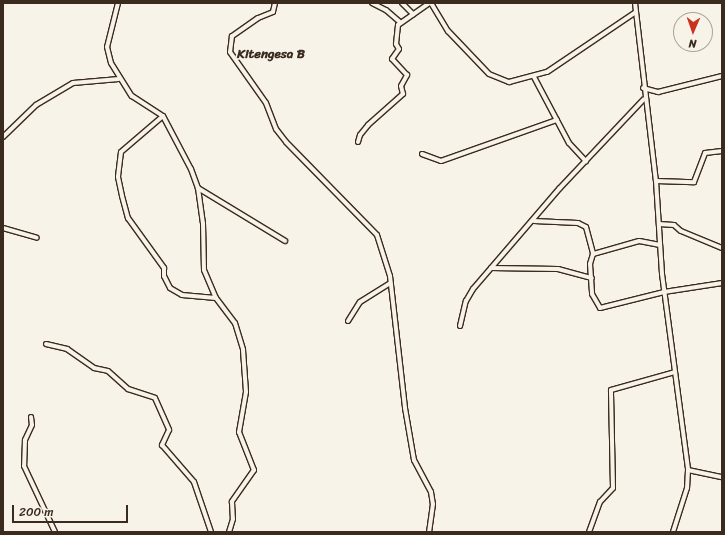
<!DOCTYPE html>
<html>
<head>
<meta charset="utf-8">
<style>
	body { margin:0 }
	#map { position:relative; width:725px; height:535px; overflow:hidden; background:#f7f3e8; font-family:Sriracha,sans-serif }
	div>[style] { position:absolute }
	[style*='--x'] { left:calc(var(--x)*1px); top:calc(var(--y)*1px); width:calc(var(--w)*1px); rotate:calc(var(--a)*1deg) }
	.roads { filter:drop-shadow(1px 0 #3b2a1e) drop-shadow(-1px 0 #3b2a1e) drop-shadow(0 1px #3b2a1e) drop-shadow(0 -1px #3b2a1e) }
	.minor>* { height:4px; margin:-2px; padding:0 2px; transform-origin:2px; border-radius:2px; background:#f7f3e8 }
	span { translate:-50% -50%; white-space:nowrap; text-align:center; line-height:1.15; -webkit-text-stroke:3px #f7f3e8; paint-order:stroke }
	.quarter-label { font-size:13px; color:#3b2a1e; font-weight:700 }
	.frame { position:absolute; inset:0; border:4px solid #3b2a1e; pointer-events:none }
	.north { position:absolute; left:673px; top:12px; width:40px; height:40px; box-sizing:border-box; background:#f7f3e8; border:1px solid #aca397; border-radius:50%; rotate:182deg; font-size:11px; font-weight:700; line-height:16px; text-align:center; color:#3b2a1e }
	.north::after { content:''; display:block; margin:auto; width:14px; height:18px; background:#c8321e; clip-path:polygon(50% 0,100% 100%,50% 72%,0 100%) }
	.scale { position:absolute; left:12px; top:505px; width:116px; height:18px; box-sizing:border-box; border:2px solid #3b2a1e; border-top:0; padding-left:5px; font-size:12px; line-height:14px; white-space:nowrap; color:#3b2a1e; -webkit-text-stroke:3px #f7f3e8; paint-order:stroke }
</style>
</head>
<body>
<div id="map">
	<div class="roads">
		<div class="minor">
			<i style="--x:118;--y:3;--w:45;--a:104"></i>
			<i style="--x:107;--y:47;--w:16;--a:76"></i>
			<i style="--x:111;--y:63;--w:39;--a:58"></i>
			<i style="--x:132;--y:96;--w:37;--a:33"></i>
			<i style="--x:163;--y:116;--w:60;--a:62.2"></i>
			<i style="--x:191;--y:169;--w:20;--a:70"></i>
			<i style="--x:198;--y:188;--w:35;--a:82"></i>
			<i style="--x:203;--y:223;--w:47;--a:88.8"></i>
			<i style="--x:204;--y:270;--w:30;--a:67"></i>
			<i style="--x:216;--y:298;--w:31;--a:53"></i>
			<i style="--x:235;--y:323;--w:28;--a:73"></i>
			<i style="--x:243;--y:350;--w:42;--a:85.9"></i>
			<i style="--x:246;--y:392;--w:41;--a:99.9"></i>
			<i style="--x:239;--y:432;--w:41;--a:68.5"></i>
			<i style="--x:254;--y:470;--w:39;--a:125"></i>
			<i style="--x:232;--y:502;--w:17;--a:87"></i>
			<i style="--x:233;--y:519;--w:14;--a:107"></i>
			<i style="--x:275;--y:3;--w:9;--a:103"></i>
			<i style="--x:273;--y:12;--w:16;--a:158"></i>
			<i style="--x:258;--y:18;--w:32;--a:145"></i>
			<i style="--x:232;--y:36;--w:16;--a:97"></i>
			<i style="--x:230;--y:52;--w:62;--a:54.8"></i>
			<i style="--x:266;--y:103;--w:28;--a:69"></i>
			<i style="--x:276;--y:129;--w:16;--a:52"></i>
			<i style="--x:286;--y:142;--w:130;--a:45.6"></i>
			<i style="--x:377;--y:235;--w:43;--a:72.4"></i>
			<i style="--x:390;--y:276;--w:133;--a:83.5"></i>
			<i style="--x:405;--y:408;--w:53;--a:80.2"></i>
			<i style="--x:414;--y:460;--w:36;--a:62"></i>
			<i style="--x:431;--y:492;--w:12;--a:81"></i>
			<i style="--x:433;--y:504;--w:28;--a:98"></i>
			<i style="--x:372;--y:3;--w:16;--a:27"></i>
			<i style="--x:386;--y:10;--w:18;--a:41"></i>
			<i style="--x:402;--y:3;--w:16;--a:45"></i>
			<i style="--x:431;--y:3;--w:33;--a:59"></i>
			<i style="--x:448;--y:31;--w:59;--a:46.4"></i>
			<i style="--x:489;--y:74;--w:22;--a:22"></i>
			<i style="--x:509;--y:82;--w:39;--a:-15"></i>
			<i style="--x:547;--y:72;--w:107;--a:-34"></i>
			<i style="--x:635;--y:3;--w:179;--a:83.3"></i>
			<i style="--x:656;--y:181;--w:93;--a:86.3"></i>
			<i style="--x:662;--y:274;--w:198;--a:82.4"></i>
			<i style="--x:688;--y:470;--w:18;--a:93"></i>
			<i style="--x:687;--y:488;--w:46;--a:107.7"></i>
			<i style="--x:534;--y:77;--w:75;--a:62.1"></i>
			<i style="--x:569;--y:143;--w:25;--a:47"></i>
			<i style="--x:643;--y:88;--w:16;--a:15"></i>
			<i style="--x:658;--y:92;--w:66;--a:-14"></i>
			<i style="--x:163;--y:116;--w:55;--a:139.4"></i>
			<i style="--x:121;--y:152;--w:25;--a:97"></i>
			<i style="--x:118;--y:177;--w:19;--a:78"></i>
			<i style="--x:122;--y:196;--w:23;--a:75"></i>
			<i style="--x:128;--y:218;--w:62;--a:54.2"></i>
			<i style="--x:164;--y:268;--w:8;--a:90"></i>
			<i style="--x:164;--y:276;--w:13;--a:63"></i>
			<i style="--x:170;--y:288;--w:14;--a:30"></i>
			<i style="--x:182;--y:295;--w:34;--a:5"></i>
			<i style="--x:3;--y:137;--w:46;--a:-44.1"></i>
			<i style="--x:36;--y:105;--w:43;--a:-30.7"></i>
			<i style="--x:73;--y:83;--w:46;--a:-5"></i>
			<i style="--x:358;--y:142;--w:7;--a:-74"></i>
			<i style="--x:360;--y:135;--w:13;--a:-51"></i>
			<i style="--x:368;--y:125;--w:47;--a:-41.5"></i>
			<i style="--x:403;--y:94;--w:8;--a:-104"></i>
			<i style="--x:401;--y:86;--w:13;--a:-61"></i>
			<i style="--x:407;--y:75;--w:22;--a:-133"></i>
			<i style="--x:392;--y:59;--w:12;--a:-55"></i>
			<i style="--x:399;--y:49;--w:6;--a:-121"></i>
			<i style="--x:396;--y:44;--w:19;--a:-84"></i>
			<i style="--x:398;--y:25;--w:39;--a:-35"></i>
			<i style="--x:422;--y:154;--w:20;--a:20"></i>
			<i style="--x:441;--y:161;--w:123;--a:-19.5"></i>
			<i style="--x:656;--y:181;--w:38;--a:2"></i>
			<i style="--x:694;--y:182;--w:31;--a:-69"></i>
			<i style="--x:705;--y:153;--w:17;--a:-7"></i>
			<i style="--x:198;--y:188;--w:102;--a:31.3"></i>
			<i style="--x:534;--y:221;--w:44;--a:2.6"></i>
			<i style="--x:578;--y:223;--w:9;--a:27"></i>
			<i style="--x:586;--y:227;--w:28;--a:75"></i>
			<i style="--x:659;--y:224;--w:15;--a:4"></i>
			<i style="--x:674;--y:225;--w:9;--a:41"></i>
			<i style="--x:681;--y:231;--w:44;--a:22.5"></i>
			<i style="--x:3;--y:228;--w:35;--a:16"></i>
			<i style="--x:660;--y:245;--w:21;--a:-169"></i>
			<i style="--x:639;--y:241;--w:48;--a:164.2"></i>
			<i style="--x:593;--y:254;--w:10;--a:107"></i>
			<i style="--x:590;--y:264;--w:30;--a:86"></i>
			<i style="--x:592;--y:294;--w:16;--a:60"></i>
			<i style="--x:600;--y:308;--w:66;--a:-14"></i>
			<i style="--x:664;--y:292;--w:59;--a:-8.8"></i>
			<i style="--x:491;--y:268;--w:67;--a:0.9"></i>
			<i style="--x:558;--y:269;--w:35;--a:15"></i>
			<i style="--x:348;--y:321;--w:22;--a:-58"></i>
			<i style="--x:360;--y:302;--w:36;--a:-32"></i>
			<i style="--x:460;--y:326;--w:26;--a:-77"></i>
			<i style="--x:466;--y:301;--w:14;--a:-60"></i>
			<i style="--x:473;--y:289;--w:133;--a:-49.3"></i>
			<i style="--x:560;--y:188;--w:122;--a:-46.7"></i>
			<i style="--x:46;--y:344;--w:22;--a:13"></i>
			<i style="--x:67;--y:349;--w:33;--a:35"></i>
			<i style="--x:94;--y:368;--w:14;--a:12"></i>
			<i style="--x:108;--y:371;--w:27;--a:42"></i>
			<i style="--x:128;--y:389;--w:28;--a:18"></i>
			<i style="--x:155;--y:398;--w:35;--a:66"></i>
			<i style="--x:169;--y:430;--w:17;--a:115"></i>
			<i style="--x:162;--y:445;--w:49;--a:49.1"></i>
			<i style="--x:194;--y:482;--w:53;--a:71.2"></i>
			<i style="--x:31;--y:417;--w:8;--a:83"></i>
			<i style="--x:32;--y:425;--w:17;--a:115"></i>
			<i style="--x:25;--y:440;--w:26;--a:92"></i>
			<i style="--x:24;--y:466;--w:73;--a:64.8"></i>
			<i style="--x:688;--y:470;--w:35;--a:12"></i>
			<i style="--x:589;--y:532;--w:32;--a:-70"></i>
			<i style="--x:600;--y:502;--w:19;--a:-47"></i>
			<i style="--x:613;--y:488;--w:98;--a:-91.2"></i>
			<i style="--x:611;--y:390;--w:66;--a:-15.7"></i>
		</div>
	</div>
	<div class="quarter-label">
		<span style="left:271px;top:54px">Kitengesa B</span>
	</div>
	<div class="frame"></div>
	<div class="north">N</div>
	<div class="scale">200 m</div>
</div>
</body>
</html>
